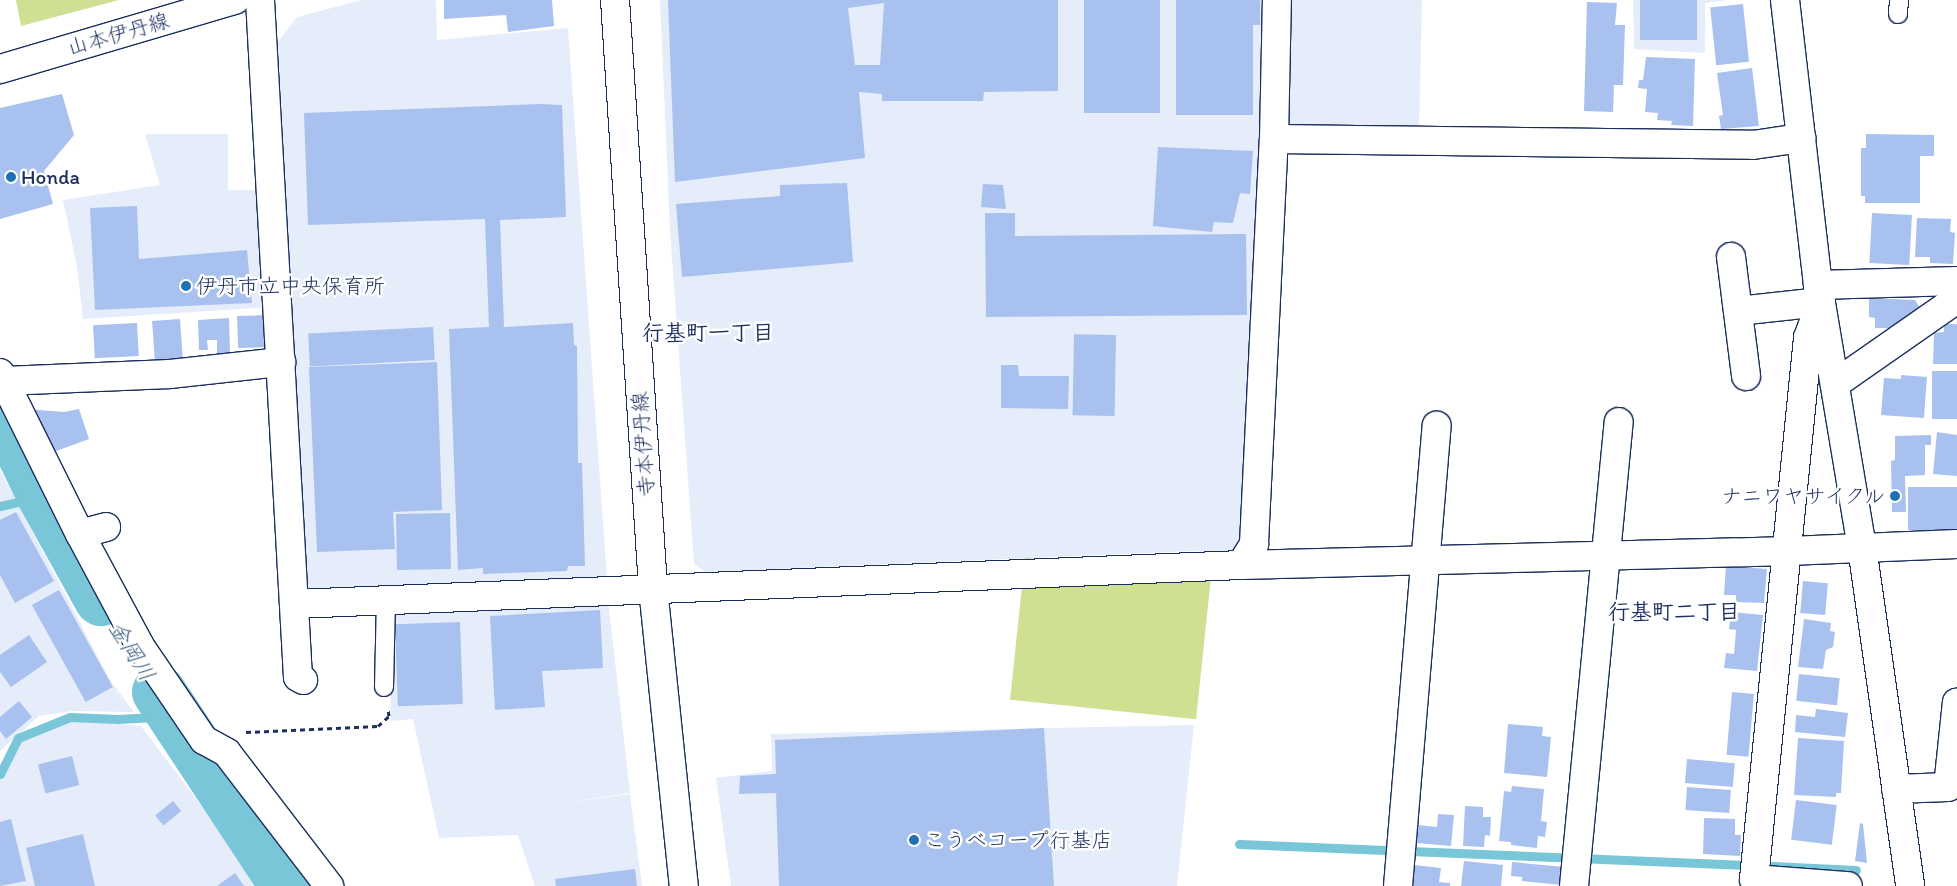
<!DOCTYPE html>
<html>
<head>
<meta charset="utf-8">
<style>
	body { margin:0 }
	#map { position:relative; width:1957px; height:886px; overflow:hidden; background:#fff; font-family:Itim,"Klee One",sans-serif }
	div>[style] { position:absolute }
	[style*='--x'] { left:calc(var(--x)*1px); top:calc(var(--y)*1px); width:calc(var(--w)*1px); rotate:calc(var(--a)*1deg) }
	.built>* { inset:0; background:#e5ecfa }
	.green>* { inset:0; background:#cfe093; transform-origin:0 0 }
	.stream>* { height:9px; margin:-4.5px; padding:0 4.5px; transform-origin:4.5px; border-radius:4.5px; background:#79c6d8 }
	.river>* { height:54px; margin:-27px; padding:0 27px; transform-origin:27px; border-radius:27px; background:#79c6d8 }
	.building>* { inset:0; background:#a8c1ef; transform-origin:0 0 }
	.path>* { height:3px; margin-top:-1.5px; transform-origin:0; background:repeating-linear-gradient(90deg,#1b2f5e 0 5px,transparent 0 9px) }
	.roads { filter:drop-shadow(1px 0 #1b2f5e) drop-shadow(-1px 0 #1b2f5e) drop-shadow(0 1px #1b2f5e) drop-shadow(0 -1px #1b2f5e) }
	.service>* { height:18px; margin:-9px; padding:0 9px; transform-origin:9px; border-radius:9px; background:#fff }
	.minor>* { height:28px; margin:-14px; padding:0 14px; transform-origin:14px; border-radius:14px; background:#fff }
	.tertiary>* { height:28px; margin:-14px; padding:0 14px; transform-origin:14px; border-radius:14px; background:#fff }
	.secondary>* { height:28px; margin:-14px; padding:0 14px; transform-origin:14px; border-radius:14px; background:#fff }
	.dots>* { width:14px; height:14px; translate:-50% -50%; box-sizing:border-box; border:2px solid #fff; border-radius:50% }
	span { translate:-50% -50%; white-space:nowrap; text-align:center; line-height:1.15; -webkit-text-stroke:5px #fff; paint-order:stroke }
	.street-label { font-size:21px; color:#1b2f5e }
	.poi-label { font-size:21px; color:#1b2f5e }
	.left { translate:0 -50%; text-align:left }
	.right { translate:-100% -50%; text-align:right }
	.neighbourhood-label { font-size:22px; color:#1b2f5e; font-weight:700 }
	.water-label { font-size:22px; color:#375c83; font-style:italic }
</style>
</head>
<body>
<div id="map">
	<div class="built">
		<i style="clip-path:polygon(362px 0,436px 0,437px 40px,568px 28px,607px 579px,306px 592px,278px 42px,297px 17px)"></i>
		<i style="clip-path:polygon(660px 0,1266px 0,1245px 543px,1233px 554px,1192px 551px,706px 572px,694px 564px,670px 230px)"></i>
		<i style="clip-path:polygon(1284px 0,1422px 0,1419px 132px,1302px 132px,1281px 118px)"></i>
		<i style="clip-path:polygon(1633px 0,1728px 0,1705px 3px,1705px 53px,1634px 49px)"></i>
		<i style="clip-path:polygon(145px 134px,228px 134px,228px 190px,262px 190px,270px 307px,83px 319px,77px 267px,63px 200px,160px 185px)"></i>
		<i style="clip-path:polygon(0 470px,110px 680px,134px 712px,72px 711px,39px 716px,0 751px)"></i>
		<i style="clip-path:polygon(608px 600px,630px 793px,555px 804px,630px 794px,642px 886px,535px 886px,518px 835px,439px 838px,413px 719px,391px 721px,388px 608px)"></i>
		<i style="clip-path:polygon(69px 719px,141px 726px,262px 886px,0 886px,0 780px,22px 739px,45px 725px)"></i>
		<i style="clip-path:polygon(1194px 725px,1177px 886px,731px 886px,716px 778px,772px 771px,771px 734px)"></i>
	</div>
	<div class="green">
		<i style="clip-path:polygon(16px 0,119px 0,21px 26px)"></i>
		<i style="left:1211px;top:577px;width:143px;height:187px;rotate:96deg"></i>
	</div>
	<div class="stream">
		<i style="--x:0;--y:506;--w:45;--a:-12.8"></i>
		<i style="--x:0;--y:774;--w:40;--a:-63.4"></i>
		<i style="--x:18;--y:738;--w:56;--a:-22"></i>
		<i style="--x:70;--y:717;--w:48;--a:2.4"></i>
		<i style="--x:118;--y:719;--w:56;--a:-3.1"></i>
		<i style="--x:1239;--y:844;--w:508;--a:2.37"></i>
		<i style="--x:1773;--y:866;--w:83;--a:2.8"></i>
	</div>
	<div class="river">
		<i style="--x:0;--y:404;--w:102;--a:64.4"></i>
		<i style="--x:44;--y:496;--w:118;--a:61"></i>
		<i style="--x:159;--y:692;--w:232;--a:56.6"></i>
	</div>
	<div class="building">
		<i style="clip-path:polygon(444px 0,552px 0,554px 26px,508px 32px,506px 15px,444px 19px)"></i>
		<i style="clip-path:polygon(evenodd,668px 0,1058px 0,1058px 91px,984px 92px,983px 101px,882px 101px,882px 94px,859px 92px,865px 158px,675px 182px,668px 0,884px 3px,880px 65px,855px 65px,848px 8px,884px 3px)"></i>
		<i style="left:1084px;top:0;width:76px;height:113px"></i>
		<i style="clip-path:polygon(1176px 0,1260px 0,1260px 25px,1253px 25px,1253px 115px,1176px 115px)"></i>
		<i style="left:1640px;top:0;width:57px;height:40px"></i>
		<i style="clip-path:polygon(1587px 2px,1617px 3px,1615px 25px,1625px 25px,1623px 85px,1614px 85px,1613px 112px,1584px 111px)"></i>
		<i style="left:1743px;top:4px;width:58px;height:33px;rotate:84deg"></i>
		<i style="clip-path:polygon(1646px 57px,1695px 59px,1693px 126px,1671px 125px,1672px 121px,1657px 120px,1658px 113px,1645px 112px,1647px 89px,1638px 88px,1639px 80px,1643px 80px)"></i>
		<i style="clip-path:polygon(1752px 68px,1759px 126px,1721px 129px,1719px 116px,1723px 115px,1717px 73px)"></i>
		<i style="clip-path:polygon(62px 94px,74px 135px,44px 171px,53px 204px,0 219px,0 108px)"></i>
		<i style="clip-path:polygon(540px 104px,562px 105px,566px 217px,500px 220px,504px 327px,573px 323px,574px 345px,577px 346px,578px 463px,582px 463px,585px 566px,568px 566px,567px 571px,483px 574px,483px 568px,458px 570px,449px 329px,489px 327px,485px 219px,308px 225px,304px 113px)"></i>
		<i style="clip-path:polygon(1866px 134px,1934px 135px,1934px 156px,1920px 156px,1920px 203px,1865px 203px,1865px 196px,1861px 196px,1861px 148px,1866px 148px)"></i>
		<i style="clip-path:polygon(1158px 147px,1253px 151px,1250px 194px,1240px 193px,1233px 223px,1214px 222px,1212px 232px,1153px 226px)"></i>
		<i style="clip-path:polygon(847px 183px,853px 262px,682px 277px,676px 204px,780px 196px,780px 185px)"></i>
		<i style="clip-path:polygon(983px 184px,1003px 185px,1006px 209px,981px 207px)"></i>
		<i style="clip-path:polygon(137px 206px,139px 259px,247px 250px,252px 303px,95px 310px,90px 208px)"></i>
		<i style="clip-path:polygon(985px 213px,1015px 213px,1015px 236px,1246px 234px,1247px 315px,986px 317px)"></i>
		<i style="left:1872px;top:213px;width:40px;height:50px;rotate:3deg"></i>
		<i style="clip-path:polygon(1917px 218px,1951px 219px,1950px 232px,1955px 233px,1953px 264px,1930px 263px,1930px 257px,1915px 257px)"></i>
		<i style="clip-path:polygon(1869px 298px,1915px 300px,1920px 308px,1890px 328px,1875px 328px,1875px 318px,1869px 317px)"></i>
		<i style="left:267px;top:315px;width:32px;height:30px;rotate:88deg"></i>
		<i style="clip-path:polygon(229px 318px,230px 353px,217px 354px,217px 340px,207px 340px,208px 350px,199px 350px,198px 320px)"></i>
		<i style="left:180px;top:319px;width:39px;height:28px;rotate:86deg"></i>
		<i style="left:137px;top:323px;width:33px;height:44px;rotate:87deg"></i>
		<i style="clip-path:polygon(1944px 324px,1957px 324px,1957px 364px,1933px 364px,1934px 333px,1944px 332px)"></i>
		<i style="left:433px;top:327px;width:33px;height:125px;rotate:87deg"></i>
		<i style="left:1116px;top:335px;width:81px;height:42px;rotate:91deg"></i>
		<i style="clip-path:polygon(437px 362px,442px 510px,393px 512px,395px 549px,317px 552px,309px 367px)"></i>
		<i style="clip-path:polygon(1001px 365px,1018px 365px,1019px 376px,1069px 376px,1068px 409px,1001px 408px)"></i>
		<i style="left:1932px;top:371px;width:25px;height:48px"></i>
		<i style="clip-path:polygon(1901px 375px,1927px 377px,1924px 418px,1881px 415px,1884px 378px,1901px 379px)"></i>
		<i style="clip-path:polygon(26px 409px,64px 412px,79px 409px,89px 439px,48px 454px)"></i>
		<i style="clip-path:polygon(1937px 432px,1957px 435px,1957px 476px,1933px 474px)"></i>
		<i style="clip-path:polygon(1931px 435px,1931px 445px,1925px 445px,1925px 475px,1905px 476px,1906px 512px,1892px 512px,1891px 461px,1895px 460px,1895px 436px)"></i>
		<i style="left:1908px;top:487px;width:49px;height:43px"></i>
		<i style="clip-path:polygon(16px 512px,54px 581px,15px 603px,0 575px,0 520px)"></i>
		<i style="left:450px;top:513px;width:56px;height:54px;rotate:89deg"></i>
		<i style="clip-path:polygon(1726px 566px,1767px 569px,1764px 603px,1736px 602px,1736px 595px,1724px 595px)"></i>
		<i style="left:1803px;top:581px;width:25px;height:32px;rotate:5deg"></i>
		<i style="left:59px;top:590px;width:111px;height:31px;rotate:61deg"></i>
		<i style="clip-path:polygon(600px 610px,603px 668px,542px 671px,545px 707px,495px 710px,490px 616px)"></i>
		<i style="clip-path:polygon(1731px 612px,1763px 615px,1757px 671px,1724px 668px,1726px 653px,1734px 654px,1736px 630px,1729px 629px)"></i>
		<i style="clip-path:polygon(1804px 619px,1831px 623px,1830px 631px,1835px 632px,1833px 647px,1826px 650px,1823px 669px,1798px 667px)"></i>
		<i style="left:460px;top:622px;width:82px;height:65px;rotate:88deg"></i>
		<i style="clip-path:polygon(29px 635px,47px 662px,11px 687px,0 672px,0 655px)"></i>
		<i style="left:1799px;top:674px;width:41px;height:27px;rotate:6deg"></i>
		<i style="left:1732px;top:692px;width:22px;height:63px;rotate:5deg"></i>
		<i style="clip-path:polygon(19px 701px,32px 717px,6px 739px,0 731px,0 717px)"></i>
		<i style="clip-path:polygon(1816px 709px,1848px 713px,1845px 737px,1795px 732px,1796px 715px,1815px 717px)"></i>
		<i style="clip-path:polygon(1508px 724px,1543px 727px,1542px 736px,1551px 737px,1547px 777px,1504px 773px)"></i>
		<i style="clip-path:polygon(1044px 728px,1054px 886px,779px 886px,776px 793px,739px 794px,740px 776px,776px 774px,775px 740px)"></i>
		<i style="clip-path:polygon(1798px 738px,1844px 741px,1841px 793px,1836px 793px,1836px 797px,1794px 795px)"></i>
		<i style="left:72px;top:756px;width:30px;height:35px;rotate:76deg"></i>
		<i style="left:1687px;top:759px;width:48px;height:24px;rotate:5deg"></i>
		<i style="clip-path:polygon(1512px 786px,1544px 789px,1541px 821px,1547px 822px,1545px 837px,1538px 836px,1537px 848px,1511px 845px,1511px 842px,1499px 841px,1504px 791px,1511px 792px)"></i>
		<i style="left:1687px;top:787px;width:44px;height:23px;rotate:4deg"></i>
		<i style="left:1796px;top:800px;width:41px;height:40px;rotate:7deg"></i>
		<i style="left:173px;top:801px;width:13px;height:23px;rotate:51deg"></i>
		<i style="clip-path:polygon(1465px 806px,1483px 807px,1483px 817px,1491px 817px,1490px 836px,1485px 835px,1484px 847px,1463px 846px)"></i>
		<i style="clip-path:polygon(1438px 814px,1454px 815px,1451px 846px,1416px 843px,1418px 825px,1437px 827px)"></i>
		<i style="clip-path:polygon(1704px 818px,1735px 819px,1735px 835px,1741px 835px,1740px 856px,1703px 854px)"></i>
		<i style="clip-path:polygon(11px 819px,26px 881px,0 886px,0 822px)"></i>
		<i style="clip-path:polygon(1860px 823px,1863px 824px,1867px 863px,1855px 861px)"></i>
		<i style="clip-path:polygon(83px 834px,95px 886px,35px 886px,26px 848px)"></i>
		<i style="clip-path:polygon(1464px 861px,1503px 865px,1501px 886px,1461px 886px)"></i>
		<i style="clip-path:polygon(1512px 862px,1564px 867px,1562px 885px,1522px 881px,1522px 877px,1511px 876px)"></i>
		<i style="clip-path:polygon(1414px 865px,1441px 868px,1439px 882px,1450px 883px,1450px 886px,1411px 886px)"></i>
		<i style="clip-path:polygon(635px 869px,637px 886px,556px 886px,555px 879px)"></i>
		<i style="clip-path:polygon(235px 873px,244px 886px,217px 886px)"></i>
	</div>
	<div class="path">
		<i style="--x:246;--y:732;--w:132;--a:-2.6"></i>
		<i style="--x:378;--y:726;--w:15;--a:-42"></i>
		<i style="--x:389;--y:716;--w:7;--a:-98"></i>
	</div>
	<div class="roads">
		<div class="service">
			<i style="--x:1898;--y:14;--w:14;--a:-86"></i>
			<i style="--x:384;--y:687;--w:87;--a:-88.7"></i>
		</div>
		<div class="minor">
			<i style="--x:260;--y:0;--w:678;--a:86.79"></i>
			<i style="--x:298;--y:677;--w:6;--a:31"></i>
			<i style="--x:1274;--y:139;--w:479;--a:0.7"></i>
			<i style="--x:1753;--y:145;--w:49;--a:-8.3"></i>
			<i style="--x:1731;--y:257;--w:120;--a:82.8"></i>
			<i style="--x:1818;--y:285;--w:139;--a:-1.6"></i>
			<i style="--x:1738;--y:311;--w:83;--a:-6.2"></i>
			<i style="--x:1821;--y:302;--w:38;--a:110"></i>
			<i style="--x:1808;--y:338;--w:544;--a:95.7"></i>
			<i style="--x:1754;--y:879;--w:94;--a:4.3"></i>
			<i style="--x:0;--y:373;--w:180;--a:63.6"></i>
			<i style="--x:80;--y:534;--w:127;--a:61.8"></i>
			<i style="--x:140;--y:646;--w:114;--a:55.8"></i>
			<i style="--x:204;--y:740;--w:26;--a:29"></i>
			<i style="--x:227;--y:753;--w:168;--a:52.5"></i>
			<i style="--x:4;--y:381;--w:166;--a:-2.4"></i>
			<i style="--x:170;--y:374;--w:112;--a:-6.2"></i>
			<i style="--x:1835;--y:384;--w:149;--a:-34.9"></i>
			<i style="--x:80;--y:534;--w:27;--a:-15"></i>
			<i style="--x:1241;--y:565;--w:25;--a:-58"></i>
			<i style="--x:1254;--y:544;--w:405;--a:-87.2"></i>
			<i style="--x:1274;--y:139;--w:139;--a:-88.8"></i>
			<i style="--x:295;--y:604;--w:947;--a:-2.36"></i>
			<i style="--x:1241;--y:565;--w:548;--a:-1.46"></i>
			<i style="--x:1789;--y:551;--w:168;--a:-2.4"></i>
			<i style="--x:1896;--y:789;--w:52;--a:-2.2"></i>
			<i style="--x:1948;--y:787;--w:85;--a:-84"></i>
			<i style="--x:1398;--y:886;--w:462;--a:-85.2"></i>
			<i style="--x:1574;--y:886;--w:466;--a:-84.5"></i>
		</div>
		<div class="tertiary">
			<i style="--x:1785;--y:0;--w:287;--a:83.4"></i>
			<i style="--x:1818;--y:285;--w:266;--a:80.5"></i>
			<i style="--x:1862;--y:547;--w:342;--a:81.9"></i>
		</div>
		<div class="secondary">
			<i style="--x:615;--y:0;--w:589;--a:86.3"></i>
			<i style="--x:653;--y:588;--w:300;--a:84.1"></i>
			<i style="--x:0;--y:69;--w:245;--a:-16.4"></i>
		</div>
	</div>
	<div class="dots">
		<i style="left:11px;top:177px;background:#1f6fb2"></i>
		<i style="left:186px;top:286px;background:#1f6fb2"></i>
		<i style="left:1895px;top:496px;background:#1f6fb2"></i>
		<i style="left:914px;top:840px;background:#1f6fb2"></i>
	</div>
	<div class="street-label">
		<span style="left:118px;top:34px;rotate:-16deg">山本伊丹線</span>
		<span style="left:643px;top:444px;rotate:-94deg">寺本伊丹線</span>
	</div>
	<div class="poi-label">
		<span class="left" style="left:21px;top:177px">Honda</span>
		<span class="left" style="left:196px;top:286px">伊丹市立中央保育所</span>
		<span class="right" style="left:1885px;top:496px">ナニワヤサイクル</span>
		<span class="left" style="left:924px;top:840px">こうべコープ行基店</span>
	</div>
	<div class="neighbourhood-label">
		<span style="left:708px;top:333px">行基町一丁目</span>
		<span style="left:1674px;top:612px">行基町二丁目</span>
	</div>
	<div class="water-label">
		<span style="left:132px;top:651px;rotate:58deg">金岡川</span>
	</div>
</div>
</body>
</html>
